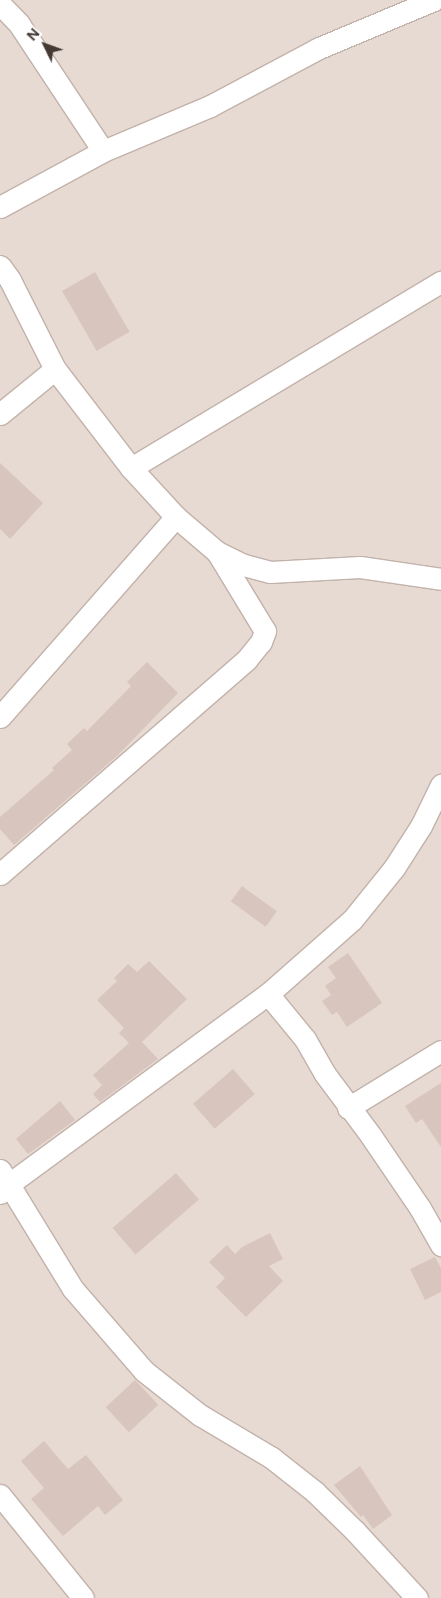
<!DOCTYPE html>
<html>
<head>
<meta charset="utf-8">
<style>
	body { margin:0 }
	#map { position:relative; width:441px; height:1598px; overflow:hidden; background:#f3eae5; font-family:Figtree,sans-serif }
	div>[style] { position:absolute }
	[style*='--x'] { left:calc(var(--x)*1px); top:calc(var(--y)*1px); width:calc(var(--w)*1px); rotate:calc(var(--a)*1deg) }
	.residential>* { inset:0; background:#e7dad3; transform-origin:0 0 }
	.building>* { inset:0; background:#d8c5bd; transform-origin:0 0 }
	.roads { filter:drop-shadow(1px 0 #c2b2aa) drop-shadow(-1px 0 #c2b2aa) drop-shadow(0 1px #c2b2aa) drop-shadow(0 -1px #c2b2aa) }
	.minor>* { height:21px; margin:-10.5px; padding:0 10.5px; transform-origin:10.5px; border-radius:10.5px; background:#fff }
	span { translate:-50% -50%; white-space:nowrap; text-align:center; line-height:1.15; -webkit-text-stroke:4.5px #fff; paint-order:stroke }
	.north { position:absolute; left:20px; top:20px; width:50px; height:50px; -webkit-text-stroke:4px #fff; paint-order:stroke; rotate:312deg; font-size:14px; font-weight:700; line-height:20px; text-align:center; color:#453934 }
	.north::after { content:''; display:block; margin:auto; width:18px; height:22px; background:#453934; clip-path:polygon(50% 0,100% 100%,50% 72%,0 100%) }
</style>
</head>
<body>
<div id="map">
	<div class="residential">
		<i style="left:0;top:0;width:441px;height:1598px"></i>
	</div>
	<div class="building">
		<i style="left:95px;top:272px;width:69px;height:38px;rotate:60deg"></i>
		<i style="clip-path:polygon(0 463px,43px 503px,10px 539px,0 529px)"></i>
		<i style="clip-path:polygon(147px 662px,178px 693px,117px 756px,14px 845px,0 829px,0 817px,54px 770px,52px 768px,72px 750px,67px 744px,84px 728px,87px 731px,131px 686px,127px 682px)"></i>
		<i style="left:242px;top:886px;width:43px;height:19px;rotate:36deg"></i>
		<i style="clip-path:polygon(348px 953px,382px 1003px,347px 1027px,337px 1012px,332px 1015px,322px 1001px,331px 995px,325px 986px,336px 978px,328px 967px)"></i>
		<i style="clip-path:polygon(149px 961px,187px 999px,142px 1042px,158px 1059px,100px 1102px,93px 1094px,102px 1085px,93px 1075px,129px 1043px,119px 1033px,124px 1028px,97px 1000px,117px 981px,114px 978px,128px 964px,137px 972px)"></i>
		<i style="left:233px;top:1069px;width:33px;height:53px;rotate:49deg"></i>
		<i style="clip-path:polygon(441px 1083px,441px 1147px,422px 1119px,416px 1123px,405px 1106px)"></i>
		<i style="clip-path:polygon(60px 1101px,75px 1120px,28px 1154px,16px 1139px)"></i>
		<i style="left:176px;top:1173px;width:35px;height:84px;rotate:49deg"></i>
		<i style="clip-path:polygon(270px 1233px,283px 1259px,269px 1266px,283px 1281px,246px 1317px,216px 1287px,225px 1278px,209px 1262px,227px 1245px,235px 1254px,242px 1247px)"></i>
		<i style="clip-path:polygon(435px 1257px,441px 1268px,441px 1292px,425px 1300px,410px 1269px)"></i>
		<i style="left:135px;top:1380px;width:34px;height:40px;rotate:47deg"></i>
		<i style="clip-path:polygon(44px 1441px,68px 1469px,86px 1455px,123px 1500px,105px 1515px,98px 1506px,63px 1536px,31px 1499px,44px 1488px,21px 1461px)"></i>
		<i style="clip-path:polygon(360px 1466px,392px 1515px,373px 1529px,363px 1515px,361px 1517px,334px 1485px)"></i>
	</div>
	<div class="roads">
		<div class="minor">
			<i style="--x:0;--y:4;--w:28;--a:46"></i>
			<i style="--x:19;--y:24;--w:152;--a:56.5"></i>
			<i style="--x:0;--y:207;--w:117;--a:-28.5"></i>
			<i style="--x:103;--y:151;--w:116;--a:-22.8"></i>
			<i style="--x:210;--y:106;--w:123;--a:-28"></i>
			<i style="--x:319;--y:48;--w:125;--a:-22.7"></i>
			<i style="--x:0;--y:266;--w:17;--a:54"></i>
			<i style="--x:10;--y:280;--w:100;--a:63.2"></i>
			<i style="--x:55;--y:369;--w:125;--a:52.5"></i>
			<i style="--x:131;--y:468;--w:67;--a:47.4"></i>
			<i style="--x:176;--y:517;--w:54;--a:40.5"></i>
			<i style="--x:217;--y:552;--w:30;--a:26"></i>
			<i style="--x:244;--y:565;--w:27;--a:15"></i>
			<i style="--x:270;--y:572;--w:90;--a:-3.2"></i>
			<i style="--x:360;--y:567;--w:82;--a:8.4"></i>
			<i style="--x:0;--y:414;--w:71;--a:-39.3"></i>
			<i style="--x:131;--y:468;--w:362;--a:-31"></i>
			<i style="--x:0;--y:717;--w:266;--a:-48.7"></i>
			<i style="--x:0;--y:874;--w:327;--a:-41"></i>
			<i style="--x:247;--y:659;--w:22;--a:-51"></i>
			<i style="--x:261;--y:642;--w:12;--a:-70"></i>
			<i style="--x:265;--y:631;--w:92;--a:-121.3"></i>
			<i style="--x:268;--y:994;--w:58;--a:50.6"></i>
			<i style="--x:305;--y:1039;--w:40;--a:60.3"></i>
			<i style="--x:325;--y:1074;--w:77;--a:53.4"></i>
			<i style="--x:371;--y:1136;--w:87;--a:55.8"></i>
			<i style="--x:420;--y:1208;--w:43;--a:60.4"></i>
			<i style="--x:348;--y:1108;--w:109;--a:-31.5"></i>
			<i style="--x:0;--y:1170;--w:140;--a:58.5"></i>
			<i style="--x:73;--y:1289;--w:108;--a:49.1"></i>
			<i style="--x:144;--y:1371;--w:71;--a:38.2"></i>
			<i style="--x:200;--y:1415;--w:84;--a:30.8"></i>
			<i style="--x:272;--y:1458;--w:55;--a:38.3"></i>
			<i style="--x:315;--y:1492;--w:57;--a:44.3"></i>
			<i style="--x:356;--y:1532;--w:90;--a:47.3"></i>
			<i style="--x:0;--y:1193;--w:13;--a:-45"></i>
			<i style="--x:9;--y:1184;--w:321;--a:-36.3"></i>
			<i style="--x:268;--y:994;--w:112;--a:-41.4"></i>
			<i style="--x:352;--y:920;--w:67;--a:-51.1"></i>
			<i style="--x:394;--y:868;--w:50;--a:-57.3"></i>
			<i style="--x:421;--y:826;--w:46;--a:-64"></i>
			<i style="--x:0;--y:1495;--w:132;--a:51.1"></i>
		</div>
	</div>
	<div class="north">N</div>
</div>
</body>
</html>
